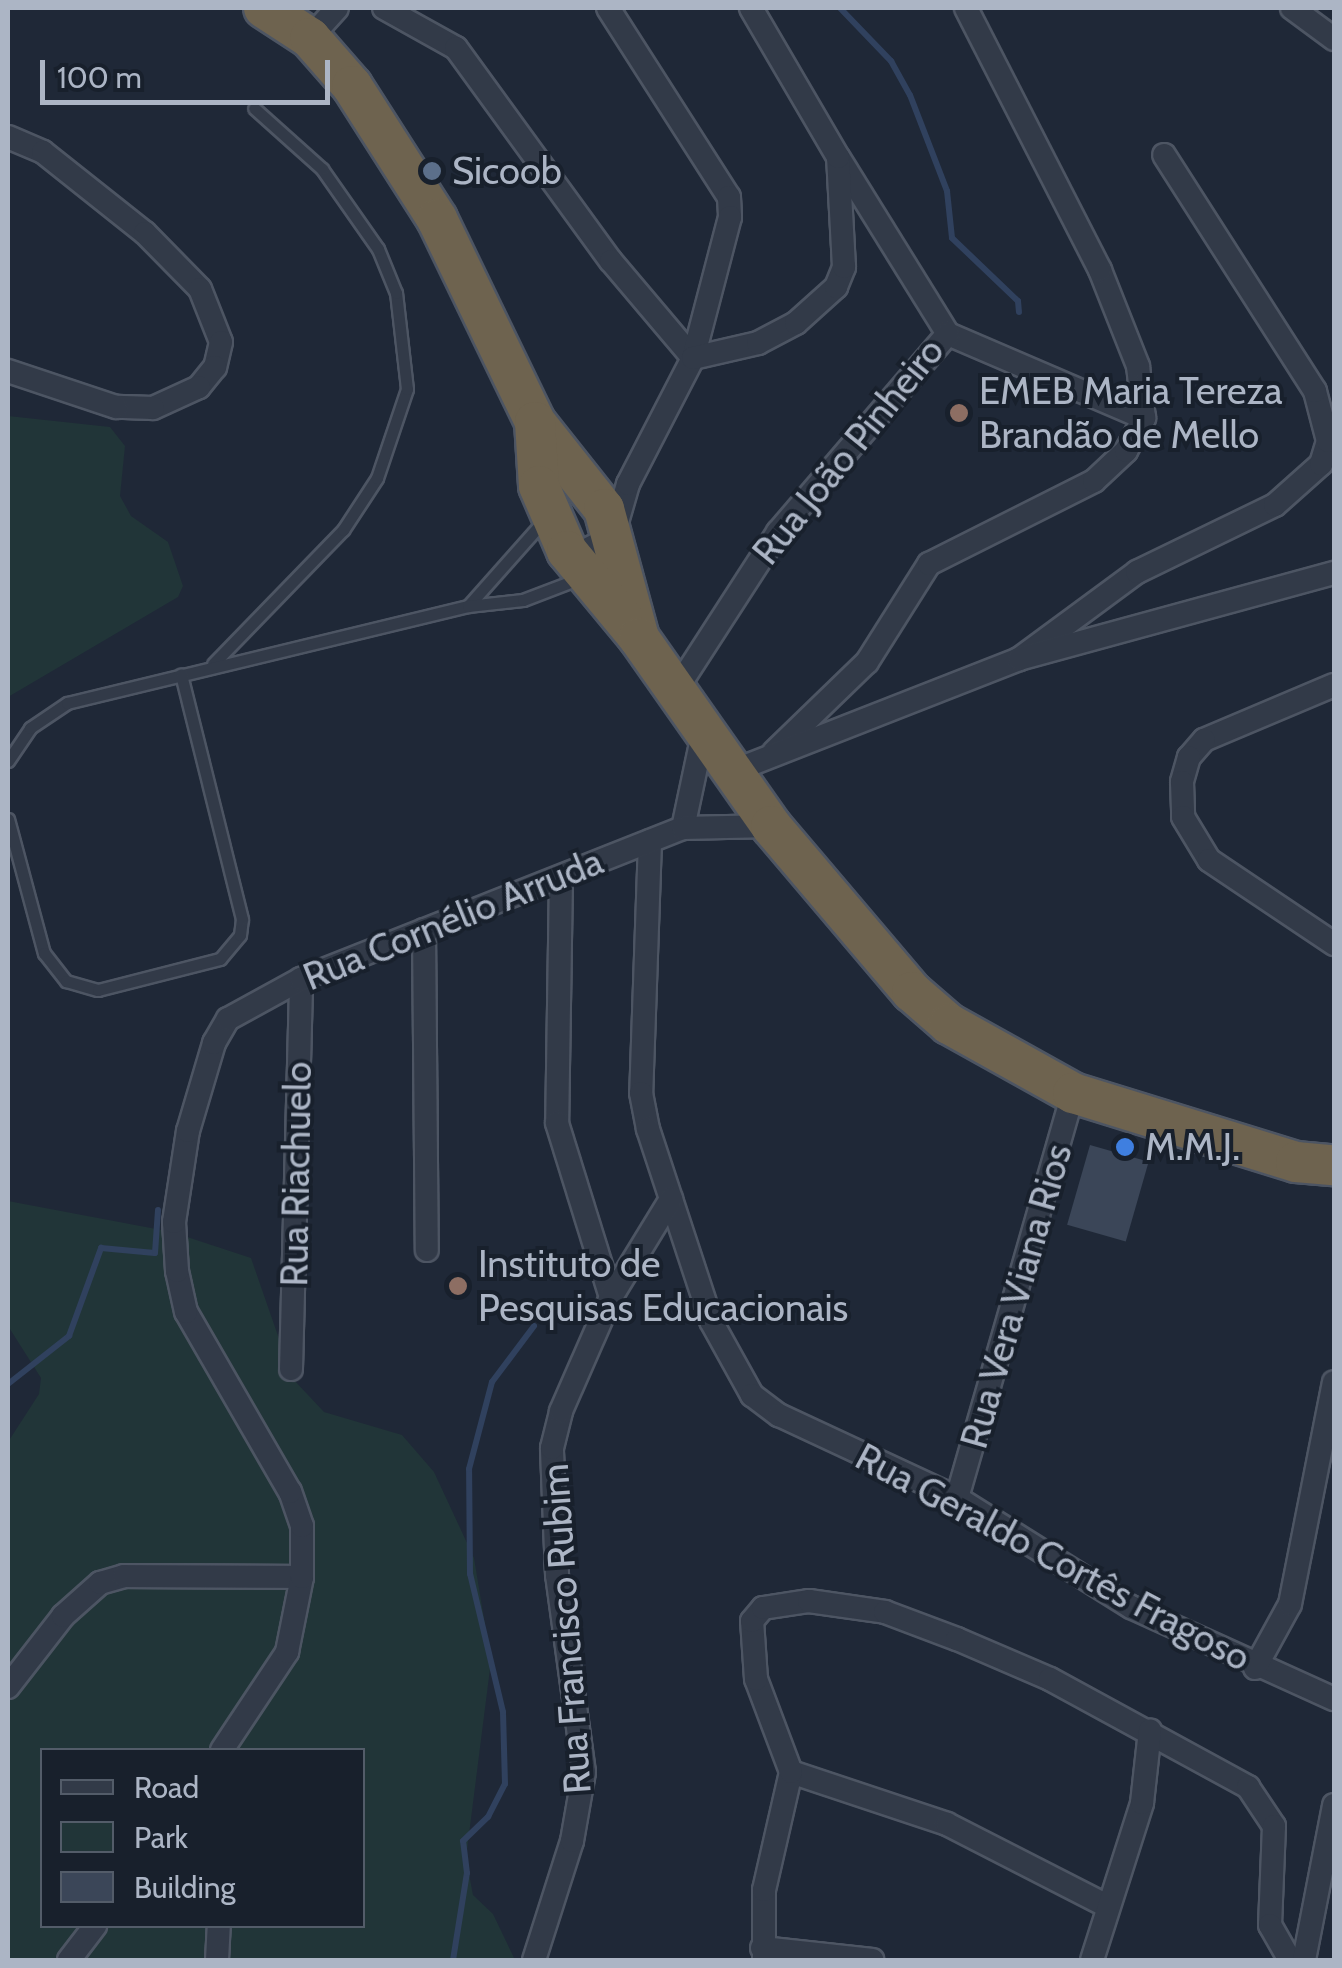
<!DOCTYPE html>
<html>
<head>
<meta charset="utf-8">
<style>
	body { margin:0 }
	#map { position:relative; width:1342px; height:1968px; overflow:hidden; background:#1f2837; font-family:Cabin,sans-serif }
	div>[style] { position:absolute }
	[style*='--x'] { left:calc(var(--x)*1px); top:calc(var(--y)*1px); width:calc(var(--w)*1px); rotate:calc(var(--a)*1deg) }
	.green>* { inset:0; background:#213538 }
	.stream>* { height:6px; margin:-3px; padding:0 3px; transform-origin:3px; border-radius:3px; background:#30415e }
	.building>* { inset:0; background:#3b4658; transform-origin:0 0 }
	.roads { filter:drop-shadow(2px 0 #4d5563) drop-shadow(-2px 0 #4d5563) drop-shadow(0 2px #4d5563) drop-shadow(0 -2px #4d5563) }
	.lane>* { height:11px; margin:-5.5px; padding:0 5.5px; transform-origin:5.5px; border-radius:5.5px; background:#323a48 }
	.street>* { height:22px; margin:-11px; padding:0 11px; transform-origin:11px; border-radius:11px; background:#323a48 }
	.highway>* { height:40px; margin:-20px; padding:0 20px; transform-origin:20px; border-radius:20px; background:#6e634f }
	.dots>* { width:28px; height:28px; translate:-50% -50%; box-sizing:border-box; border:5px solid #18202c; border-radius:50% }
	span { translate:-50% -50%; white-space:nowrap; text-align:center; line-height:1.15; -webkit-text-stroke:8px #18202c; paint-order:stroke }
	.poi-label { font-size:38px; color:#acb5c5 }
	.left { translate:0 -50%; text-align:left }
	.street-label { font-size:38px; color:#acb5c5 }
	.frame { position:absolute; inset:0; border:10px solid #acb5c5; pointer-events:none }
	.legend { position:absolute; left:40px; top:1748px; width:325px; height:180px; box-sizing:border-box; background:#18202c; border:2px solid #535c69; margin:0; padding:12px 18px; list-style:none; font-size:30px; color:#acb5c5 }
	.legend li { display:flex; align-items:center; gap:20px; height:50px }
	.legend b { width:50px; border:2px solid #535c69 }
	.scale { position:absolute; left:40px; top:60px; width:290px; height:45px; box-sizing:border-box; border:5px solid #acb5c5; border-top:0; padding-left:12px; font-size:30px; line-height:35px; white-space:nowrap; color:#acb5c5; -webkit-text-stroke:8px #18202c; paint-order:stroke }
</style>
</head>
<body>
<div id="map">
	<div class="green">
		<i style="clip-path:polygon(8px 416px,110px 427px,125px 446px,120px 496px,131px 516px,168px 542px,183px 586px,178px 597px,8px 697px)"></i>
		<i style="clip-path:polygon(evenodd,8px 1201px,172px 1232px,251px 1258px,293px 1379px,324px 1412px,402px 1435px,434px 1472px,474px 1558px,491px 1661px,466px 1858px,473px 1895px,493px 1914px,515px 1960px,8px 1960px,8px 1442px,39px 1394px,41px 1378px,8px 1326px,8px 1201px,42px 1750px,362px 1750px,362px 1926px,42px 1926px,42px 1750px)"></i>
	</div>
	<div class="stream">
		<i style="--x:840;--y:8;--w:74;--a:46.1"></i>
		<i style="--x:891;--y:61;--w:39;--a:61"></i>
		<i style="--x:910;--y:95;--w:103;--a:68.9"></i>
		<i style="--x:947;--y:191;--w:47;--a:83.9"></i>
		<i style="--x:952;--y:238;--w:91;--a:43.7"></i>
		<i style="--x:1018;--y:301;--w:11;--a:85"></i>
		<i style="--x:8;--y:1384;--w:78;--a:-38.2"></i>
		<i style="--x:69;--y:1336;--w:94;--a:-70"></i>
		<i style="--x:101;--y:1248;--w:54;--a:5.3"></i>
		<i style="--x:155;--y:1253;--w:43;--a:-86"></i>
		<i style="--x:453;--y:1960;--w:88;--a:-80.9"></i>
		<i style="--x:467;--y:1873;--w:32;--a:-97"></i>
		<i style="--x:463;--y:1841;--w:35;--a:-44"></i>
		<i style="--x:488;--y:1817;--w:37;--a:-63"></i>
		<i style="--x:505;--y:1784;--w:72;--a:-91.6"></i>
		<i style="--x:503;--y:1712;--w:142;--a:-103.4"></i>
		<i style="--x:470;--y:1574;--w:105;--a:-90.5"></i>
		<i style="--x:469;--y:1469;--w:90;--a:-75.2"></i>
		<i style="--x:492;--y:1382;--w:70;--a:-53.1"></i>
	</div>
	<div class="building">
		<i style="left:1090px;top:1145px;width:61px;height:83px;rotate:16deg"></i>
	</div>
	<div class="roads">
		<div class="lane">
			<i style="--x:468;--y:606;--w:118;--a:-48.4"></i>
			<i style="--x:213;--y:664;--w:187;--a:-45.9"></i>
			<i style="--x:343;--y:530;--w:62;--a:-56.8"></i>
			<i style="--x:377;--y:478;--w:94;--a:-71.4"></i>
			<i style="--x:407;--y:389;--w:97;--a:-96.5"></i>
			<i style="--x:396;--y:293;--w:48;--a:-112.2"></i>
			<i style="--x:378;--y:249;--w:98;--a:-125"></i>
			<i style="--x:322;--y:169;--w:91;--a:-138.1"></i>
			<i style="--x:8;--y:761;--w:40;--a:-56"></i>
			<i style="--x:30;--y:728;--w:45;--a:-34"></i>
			<i style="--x:67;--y:703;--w:413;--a:-13.6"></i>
			<i style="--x:468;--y:606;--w:55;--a:-6.2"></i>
			<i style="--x:523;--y:600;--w:62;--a:-20.8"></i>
			<i style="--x:8;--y:819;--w:139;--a:75"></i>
			<i style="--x:44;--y:953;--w:36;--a:52"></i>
			<i style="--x:66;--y:981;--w:33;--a:16"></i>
			<i style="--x:98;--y:990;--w:126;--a:-14.3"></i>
			<i style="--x:220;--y:959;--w:31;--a:-50"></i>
			<i style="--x:240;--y:935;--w:16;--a:-83"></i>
			<i style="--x:242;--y:919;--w:252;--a:-104"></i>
		</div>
		<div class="street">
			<i style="--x:384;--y:8;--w:82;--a:29.1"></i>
			<i style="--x:456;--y:48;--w:263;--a:54"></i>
			<i style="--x:611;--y:261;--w:127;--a:49.8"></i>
			<i style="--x:608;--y:8;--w:224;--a:57.4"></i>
			<i style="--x:729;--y:197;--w:20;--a:87"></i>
			<i style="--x:730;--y:217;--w:146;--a:104.7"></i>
			<i style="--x:1292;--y:8;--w:52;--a:36.4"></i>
			<i style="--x:310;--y:38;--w:40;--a:-48"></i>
			<i style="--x:8;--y:137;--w:38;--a:23"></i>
			<i style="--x:43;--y:152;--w:130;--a:38.5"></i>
			<i style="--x:145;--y:233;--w:78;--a:45.5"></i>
			<i style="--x:200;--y:289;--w:57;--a:68.4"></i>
			<i style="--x:221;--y:342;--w:26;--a:103"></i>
			<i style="--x:215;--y:367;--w:26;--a:129"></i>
			<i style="--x:199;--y:387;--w:51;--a:155.5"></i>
			<i style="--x:153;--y:408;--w:37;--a:-178"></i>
			<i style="--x:116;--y:407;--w:114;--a:-161.6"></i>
			<i style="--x:840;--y:160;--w:205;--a:58.2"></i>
			<i style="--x:948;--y:334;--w:213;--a:23.2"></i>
			<i style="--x:567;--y:551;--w:17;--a:0"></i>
			<i style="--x:584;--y:551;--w:33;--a:-27"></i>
			<i style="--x:613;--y:536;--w:54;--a:-73.9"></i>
			<i style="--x:628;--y:484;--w:142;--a:-62.7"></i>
			<i style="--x:693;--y:358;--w:67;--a:-13"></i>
			<i style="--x:758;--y:343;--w:43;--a:-27.8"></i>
			<i style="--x:796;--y:323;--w:54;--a:-42"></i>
			<i style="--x:836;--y:287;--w:22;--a:-68"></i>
			<i style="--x:844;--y:267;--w:110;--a:-93.1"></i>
			<i style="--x:838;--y:157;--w:173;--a:-120.3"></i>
			<i style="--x:1019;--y:659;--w:147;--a:-36.4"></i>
			<i style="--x:1137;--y:572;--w:153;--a:-25.9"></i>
			<i style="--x:1275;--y:505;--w:62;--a:-41.7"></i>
			<i style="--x:1321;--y:464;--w:24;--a:-73"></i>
			<i style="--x:1328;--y:441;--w:52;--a:-104.6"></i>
			<i style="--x:1315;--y:391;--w:280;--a:-122.6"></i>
			<i style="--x:1334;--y:685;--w:141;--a:157.1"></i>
			<i style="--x:1204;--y:740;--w:23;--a:131"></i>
			<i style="--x:1189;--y:757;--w:26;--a:106"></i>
			<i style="--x:1182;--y:782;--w:35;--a:88"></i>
			<i style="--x:1183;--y:817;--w:50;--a:58.8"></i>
			<i style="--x:1209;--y:860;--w:151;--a:33.9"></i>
			<i style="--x:674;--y:693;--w:192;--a:-57.1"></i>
			<i style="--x:778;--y:532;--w:261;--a:-49.4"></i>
			<i style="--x:774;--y:752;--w:129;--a:-44.1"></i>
			<i style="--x:867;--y:662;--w:116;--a:-57.7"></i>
			<i style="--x:929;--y:564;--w:185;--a:-26.7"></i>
			<i style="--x:1094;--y:481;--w:44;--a:-43.2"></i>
			<i style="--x:1126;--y:451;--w:38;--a:-61"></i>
			<i style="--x:1144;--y:418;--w:52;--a:-96.6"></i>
			<i style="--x:1138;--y:366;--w:103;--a:-111.6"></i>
			<i style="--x:1100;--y:270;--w:294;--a:-117.1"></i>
			<i style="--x:731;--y:772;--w:309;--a:-21.4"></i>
			<i style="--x:1019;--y:659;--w:327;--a:-15.3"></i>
			<i style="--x:683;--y:828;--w:96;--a:-78"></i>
			<i style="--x:650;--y:841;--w:252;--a:92"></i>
			<i style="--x:641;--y:1093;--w:37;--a:79"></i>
			<i style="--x:648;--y:1129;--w:202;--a:71.8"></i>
			<i style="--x:711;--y:1321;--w:85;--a:61"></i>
			<i style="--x:752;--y:1395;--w:34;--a:37"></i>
			<i style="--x:779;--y:1415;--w:196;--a:25"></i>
			<i style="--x:957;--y:1498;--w:205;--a:32.1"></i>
			<i style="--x:1131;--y:1607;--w:223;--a:24.4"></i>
			<i style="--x:561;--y:878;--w:245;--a:90.9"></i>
			<i style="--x:557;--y:1123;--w:182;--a:72.8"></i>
			<i style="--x:424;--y:930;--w:320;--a:89.5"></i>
			<i style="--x:291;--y:1369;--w:390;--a:-88.5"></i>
			<i style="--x:957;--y:1498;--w:421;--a:-74"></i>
			<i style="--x:1255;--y:1668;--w:73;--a:-61.3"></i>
			<i style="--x:1290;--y:1604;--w:226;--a:-78.8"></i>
			<i style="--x:8;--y:1687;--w:90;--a:-52.2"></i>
			<i style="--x:63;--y:1616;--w:50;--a:-41.7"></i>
			<i style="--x:100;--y:1583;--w:25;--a:-16"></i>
			<i style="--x:124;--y:1576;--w:178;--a:0.3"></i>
			<i style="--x:222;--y:1750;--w:118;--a:-56.4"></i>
			<i style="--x:287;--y:1652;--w:76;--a:-78.7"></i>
			<i style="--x:302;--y:1577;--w:51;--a:-90"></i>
			<i style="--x:302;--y:1526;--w:36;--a:-109"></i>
			<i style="--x:290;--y:1492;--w:208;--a:-120"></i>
			<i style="--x:186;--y:1312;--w:42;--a:-102.4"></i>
			<i style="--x:177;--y:1271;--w:49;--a:-93.5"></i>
			<i style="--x:174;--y:1222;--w:92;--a:-81.3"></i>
			<i style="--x:188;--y:1131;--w:92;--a:-73.5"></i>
			<i style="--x:214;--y:1043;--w:28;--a:-60"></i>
			<i style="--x:228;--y:1019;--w:83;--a:-28.7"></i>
			<i style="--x:301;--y:979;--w:411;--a:-21.6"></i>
			<i style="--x:683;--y:828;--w:88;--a:-1.3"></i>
			<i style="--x:791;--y:1772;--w:164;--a:18.4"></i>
			<i style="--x:947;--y:1824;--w:178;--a:27.1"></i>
			<i style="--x:762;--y:1948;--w:111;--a:6.2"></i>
			<i style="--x:69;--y:1960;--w:43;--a:-52.6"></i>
			<i style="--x:217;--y:1960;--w:34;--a:-87"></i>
			<i style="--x:534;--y:1960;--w:125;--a:-72.3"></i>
			<i style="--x:572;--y:1841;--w:70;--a:-80.1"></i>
			<i style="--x:584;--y:1772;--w:199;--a:-97.8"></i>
			<i style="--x:557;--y:1575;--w:127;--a:-92.3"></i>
			<i style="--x:552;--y:1448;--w:38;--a:-76"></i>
			<i style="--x:561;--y:1411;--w:124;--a:-66.3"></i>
			<i style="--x:611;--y:1297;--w:115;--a:-58.5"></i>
			<i style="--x:764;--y:1960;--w:70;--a:-90"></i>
			<i style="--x:764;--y:1890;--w:121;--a:-77.1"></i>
			<i style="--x:791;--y:1772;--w:99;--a:-110.6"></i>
			<i style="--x:756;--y:1679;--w:58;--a:-93.9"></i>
			<i style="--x:752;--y:1621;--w:17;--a:-50"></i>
			<i style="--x:763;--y:1608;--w:47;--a:-8.7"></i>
			<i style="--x:809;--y:1601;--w:77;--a:8.2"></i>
			<i style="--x:885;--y:1612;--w:77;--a:20.6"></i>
			<i style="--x:957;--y:1639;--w:101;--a:23.3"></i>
			<i style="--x:1050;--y:1679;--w:226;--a:28.6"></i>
			<i style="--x:1248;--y:1787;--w:47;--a:56.3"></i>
			<i style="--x:1274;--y:1826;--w:99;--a:92.3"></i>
			<i style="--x:1270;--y:1925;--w:40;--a:60.3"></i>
			<i style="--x:1092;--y:1960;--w:165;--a:-72.3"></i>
			<i style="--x:1142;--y:1803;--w:73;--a:-83.7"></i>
			<i style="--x:1304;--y:1960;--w:158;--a:-79"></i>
		</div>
		<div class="highway">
			<i style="--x:264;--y:8;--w:55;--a:33.1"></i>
			<i style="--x:310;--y:38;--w:64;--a:48.8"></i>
			<i style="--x:352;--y:86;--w:158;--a:57.4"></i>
			<i style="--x:437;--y:219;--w:225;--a:64.2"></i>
			<i style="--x:535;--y:422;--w:111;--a:51.6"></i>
			<i style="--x:604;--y:509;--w:130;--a:74.8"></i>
			<i style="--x:535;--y:422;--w:64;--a:86.4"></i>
			<i style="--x:539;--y:486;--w:71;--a:66.7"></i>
			<i style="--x:567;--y:551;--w:113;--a:50.4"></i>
			<i style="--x:639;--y:638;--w:230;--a:54.9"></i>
			<i style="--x:771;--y:826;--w:218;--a:49.7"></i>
			<i style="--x:912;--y:992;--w:49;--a:40.9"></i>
			<i style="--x:949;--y:1024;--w:142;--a:29.1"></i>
			<i style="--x:1073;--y:1093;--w:233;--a:17.2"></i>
			<i style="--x:1296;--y:1162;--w:38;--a:5"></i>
		</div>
	</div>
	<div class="dots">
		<i style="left:432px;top:171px;background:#5c6f8a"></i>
		<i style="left:959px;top:413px;background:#8d6e63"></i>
		<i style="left:1125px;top:1147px;background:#3f7fe0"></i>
		<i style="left:458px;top:1286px;background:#8d6e63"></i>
	</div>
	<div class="poi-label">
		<span class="left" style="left:452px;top:171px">Sicoob</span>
		<span class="left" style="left:979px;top:413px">EMEB Maria Tereza<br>Brandão de Mello</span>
		<span class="left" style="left:1145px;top:1147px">M.M.J.</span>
		<span class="left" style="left:478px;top:1286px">Instituto de<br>Pesquisas Educacionais</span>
	</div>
	<div class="street-label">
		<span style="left:848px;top:451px;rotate:-51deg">Rua João Pinheiro</span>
		<span style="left:453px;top:919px;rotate:-22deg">Rua Cornélio Arruda</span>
		<span style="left:296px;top:1174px;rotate:-89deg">Rua Riachuelo</span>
		<span style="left:1016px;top:1296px;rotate:-74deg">Rua Vera Viana Rios</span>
		<span style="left:1053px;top:1557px;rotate:28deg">Rua Geraldo Cortês Fragoso</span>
		<span style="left:566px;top:1629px;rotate:-94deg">Rua Francisco Rubim</span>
	</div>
	<div class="frame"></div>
	<ul class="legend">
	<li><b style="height:12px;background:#323a48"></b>Road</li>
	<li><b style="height:28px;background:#213538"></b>Park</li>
	<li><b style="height:28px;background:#3b4658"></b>Building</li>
	</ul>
	<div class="scale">100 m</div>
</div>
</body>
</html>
